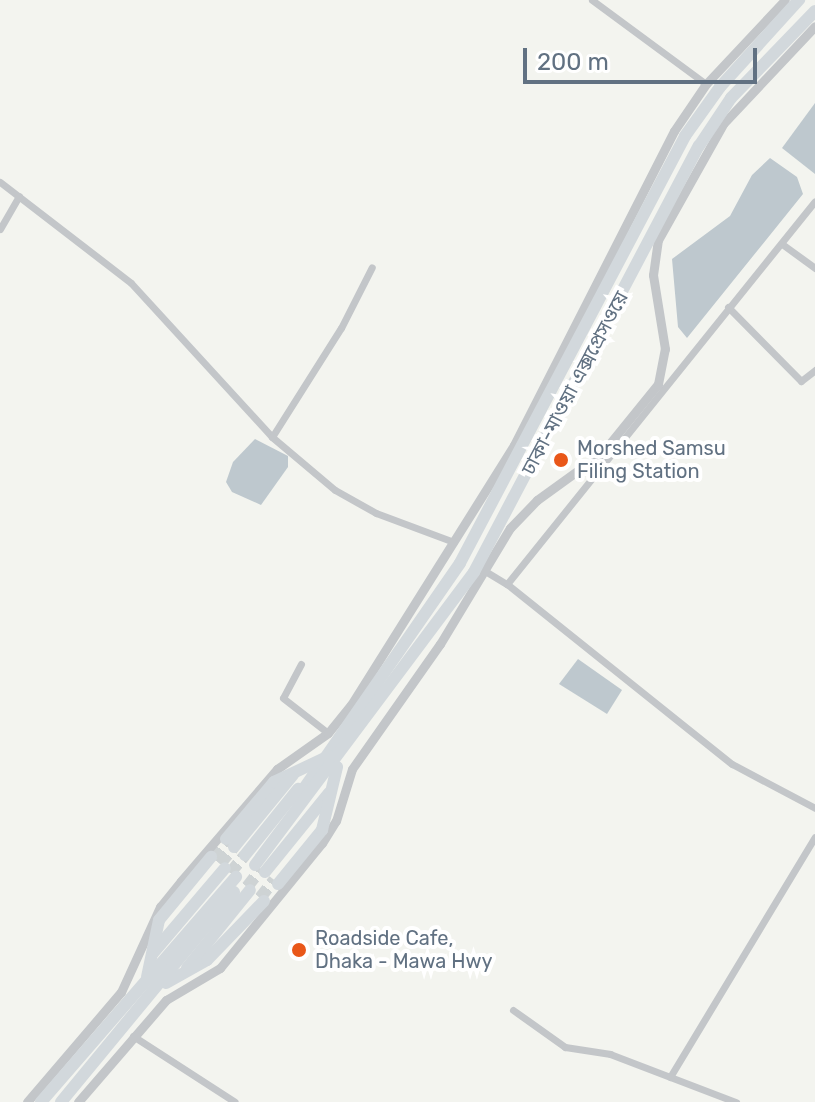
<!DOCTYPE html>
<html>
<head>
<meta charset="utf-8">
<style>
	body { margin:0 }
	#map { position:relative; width:815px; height:1102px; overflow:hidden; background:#f3f4ef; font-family:Rubik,"Noto Sans Bengali",sans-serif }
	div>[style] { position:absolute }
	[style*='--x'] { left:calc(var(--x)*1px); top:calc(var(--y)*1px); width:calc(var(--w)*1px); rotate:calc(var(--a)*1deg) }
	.water>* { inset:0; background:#bec8ce }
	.motorway-tunnel>* { height:12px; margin-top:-6px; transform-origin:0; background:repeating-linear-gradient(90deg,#ced3d4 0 12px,transparent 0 18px) }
	.minor>* { height:7px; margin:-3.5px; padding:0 3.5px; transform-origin:3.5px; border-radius:3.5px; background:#c3c6c9 }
	.tertiary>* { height:9px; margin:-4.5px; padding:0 4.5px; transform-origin:4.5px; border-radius:4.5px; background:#c3c6c9 }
	.motorway>* { height:12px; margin:-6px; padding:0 6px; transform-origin:6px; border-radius:6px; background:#d2d8dc }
	.dots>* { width:22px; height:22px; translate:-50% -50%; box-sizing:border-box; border:4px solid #fff; border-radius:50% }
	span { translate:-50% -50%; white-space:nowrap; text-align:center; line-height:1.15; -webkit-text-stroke:8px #fff; paint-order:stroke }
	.street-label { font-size:20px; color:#617182 }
	.poi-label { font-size:20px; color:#617182 }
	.left { translate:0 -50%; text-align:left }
	.scale { position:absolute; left:523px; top:48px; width:234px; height:36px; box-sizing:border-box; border:4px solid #617182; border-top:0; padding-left:10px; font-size:24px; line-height:28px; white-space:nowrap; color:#617182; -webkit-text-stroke:6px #fff; paint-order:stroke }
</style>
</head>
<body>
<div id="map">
	<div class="water">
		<i style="clip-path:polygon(815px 103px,815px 174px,782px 148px)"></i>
		<i style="clip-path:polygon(770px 158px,797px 177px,803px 194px,687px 338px,678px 327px,672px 259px,730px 216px,752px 175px)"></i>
		<i style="clip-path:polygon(255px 439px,288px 456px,288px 467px,261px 505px,232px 492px,226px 482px,233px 462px)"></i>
		<i style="clip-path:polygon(578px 659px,622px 690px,607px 714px,559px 684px)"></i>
	</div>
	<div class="motorway-tunnel">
		<i style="--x:211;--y:857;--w:23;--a:-50"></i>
		<i style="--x:220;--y:864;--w:22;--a:-51"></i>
		<i style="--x:230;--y:873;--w:23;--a:-50"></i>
		<i style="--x:247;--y:887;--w:23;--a:-52"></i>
		<i style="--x:260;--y:898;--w:23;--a:-52"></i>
	</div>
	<div class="minor">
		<i style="--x:592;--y:0;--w:142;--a:36.4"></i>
		<i style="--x:0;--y:182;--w:165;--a:37.6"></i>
		<i style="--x:131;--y:283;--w:209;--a:47.5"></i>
		<i style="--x:272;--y:437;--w:82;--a:40.1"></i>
		<i style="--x:335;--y:490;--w:47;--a:29.3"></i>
		<i style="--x:376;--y:513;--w:83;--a:20.4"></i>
		<i style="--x:0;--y:229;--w:38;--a:-60"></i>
		<i style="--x:782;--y:244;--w:41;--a:36"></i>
		<i style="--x:728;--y:307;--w:104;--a:45.4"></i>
		<i style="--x:801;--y:381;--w:18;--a:-38"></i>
		<i style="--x:272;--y:437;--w:129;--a:-57.7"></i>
		<i style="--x:341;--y:328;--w:68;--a:-63.1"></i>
		<i style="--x:485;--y:571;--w:26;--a:31"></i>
		<i style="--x:507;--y:584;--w:491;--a:-51.2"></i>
		<i style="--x:507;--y:584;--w:288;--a:38.7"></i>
		<i style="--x:732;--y:764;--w:94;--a:27.9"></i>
		<i style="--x:301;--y:664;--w:38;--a:118"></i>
		<i style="--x:283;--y:698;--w:57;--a:37.9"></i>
		<i style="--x:513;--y:1010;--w:64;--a:35.4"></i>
		<i style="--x:565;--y:1047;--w:46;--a:8.8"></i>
		<i style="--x:610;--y:1054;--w:135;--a:20.9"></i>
		<i style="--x:133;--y:1036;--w:121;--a:32.9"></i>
		<i style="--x:670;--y:1077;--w:280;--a:-58.9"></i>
	</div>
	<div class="tertiary">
		<i style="--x:27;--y:1102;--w:145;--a:-49.5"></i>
		<i style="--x:121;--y:992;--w:94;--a:-65.4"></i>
		<i style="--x:160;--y:907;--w:33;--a:-51"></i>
		<i style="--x:181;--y:881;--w:148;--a:-49.4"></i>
		<i style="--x:277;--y:769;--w:62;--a:-35.2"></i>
		<i style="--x:328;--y:733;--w:36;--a:-51"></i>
		<i style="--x:351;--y:705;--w:307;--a:-57.9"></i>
		<i style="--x:514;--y:445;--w:352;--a:-63"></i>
		<i style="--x:674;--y:131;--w:57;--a:-55.8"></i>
		<i style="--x:706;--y:84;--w:115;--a:-46.8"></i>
		<i style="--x:78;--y:1102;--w:135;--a:-49.2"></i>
		<i style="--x:166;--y:1000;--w:63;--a:-30.7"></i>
		<i style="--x:220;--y:968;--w:161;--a:-50.8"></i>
		<i style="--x:322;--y:843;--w:26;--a:-58"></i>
		<i style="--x:336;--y:821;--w:54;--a:-72.9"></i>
		<i style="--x:352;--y:769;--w:153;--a:-54.9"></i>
		<i style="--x:440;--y:644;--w:135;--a:-58.9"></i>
		<i style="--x:510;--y:528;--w:39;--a:-46"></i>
		<i style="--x:537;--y:500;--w:80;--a:-35.9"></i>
		<i style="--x:602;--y:453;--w:89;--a:-50.9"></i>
		<i style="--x:658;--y:384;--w:36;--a:-79"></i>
		<i style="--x:665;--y:349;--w:75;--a:-99.2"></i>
		<i style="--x:653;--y:275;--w:35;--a:-82"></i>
		<i style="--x:658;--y:240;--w:133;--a:-60.7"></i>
		<i style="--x:723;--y:124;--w:134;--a:-46.8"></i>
	</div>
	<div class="motorway">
		<i style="--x:296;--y:800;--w:288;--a:-55.3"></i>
		<i style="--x:460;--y:563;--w:483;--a:-62.2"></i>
		<i style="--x:685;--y:136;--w:60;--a:-54.5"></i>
		<i style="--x:720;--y:87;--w:118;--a:-47.8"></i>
		<i style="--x:226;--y:839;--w:75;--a:-49.9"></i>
		<i style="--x:274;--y:782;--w:61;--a:-25.3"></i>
		<i style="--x:234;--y:847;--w:93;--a:-50.7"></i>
		<i style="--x:245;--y:855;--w:85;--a:-51.2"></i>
		<i style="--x:255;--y:865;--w:366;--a:-53.2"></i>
		<i style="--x:474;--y:572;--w:482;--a:-62.2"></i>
		<i style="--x:699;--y:146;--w:58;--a:-56.3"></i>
		<i style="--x:731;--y:98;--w:121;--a:-46"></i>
		<i style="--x:265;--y:872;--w:102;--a:-51"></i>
		<i style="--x:278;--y:884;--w:70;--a:-50.8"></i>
		<i style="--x:322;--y:830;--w:65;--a:-76.6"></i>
		<i style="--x:153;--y:953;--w:111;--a:-49.7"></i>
		<i style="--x:187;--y:968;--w:100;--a:-51.1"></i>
		<i style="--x:147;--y:977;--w:58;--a:-78.1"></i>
		<i style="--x:159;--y:920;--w:82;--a:-50.5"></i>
		<i style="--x:166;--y:983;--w:47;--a:-29.3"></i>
		<i style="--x:207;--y:960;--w:82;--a:-46"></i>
		<i style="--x:41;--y:1102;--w:298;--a:-49.1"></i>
		<i style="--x:61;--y:1102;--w:272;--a:-50.5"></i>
	</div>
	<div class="dots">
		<i style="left:561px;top:460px;background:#e95719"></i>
		<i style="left:299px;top:950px;background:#e95719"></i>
	</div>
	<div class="street-label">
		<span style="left:575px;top:383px;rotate:-62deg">ঢাকা-মাওয়া এক্সপ্রেসওয়ে</span>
	</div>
	<div class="poi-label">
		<span class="left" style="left:577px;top:460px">Morshed Samsu<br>Filing Station</span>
		<span class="left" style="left:315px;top:950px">Roadside Cafe,<br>Dhaka - Mawa Hwy</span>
	</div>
	<div class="scale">200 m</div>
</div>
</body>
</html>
